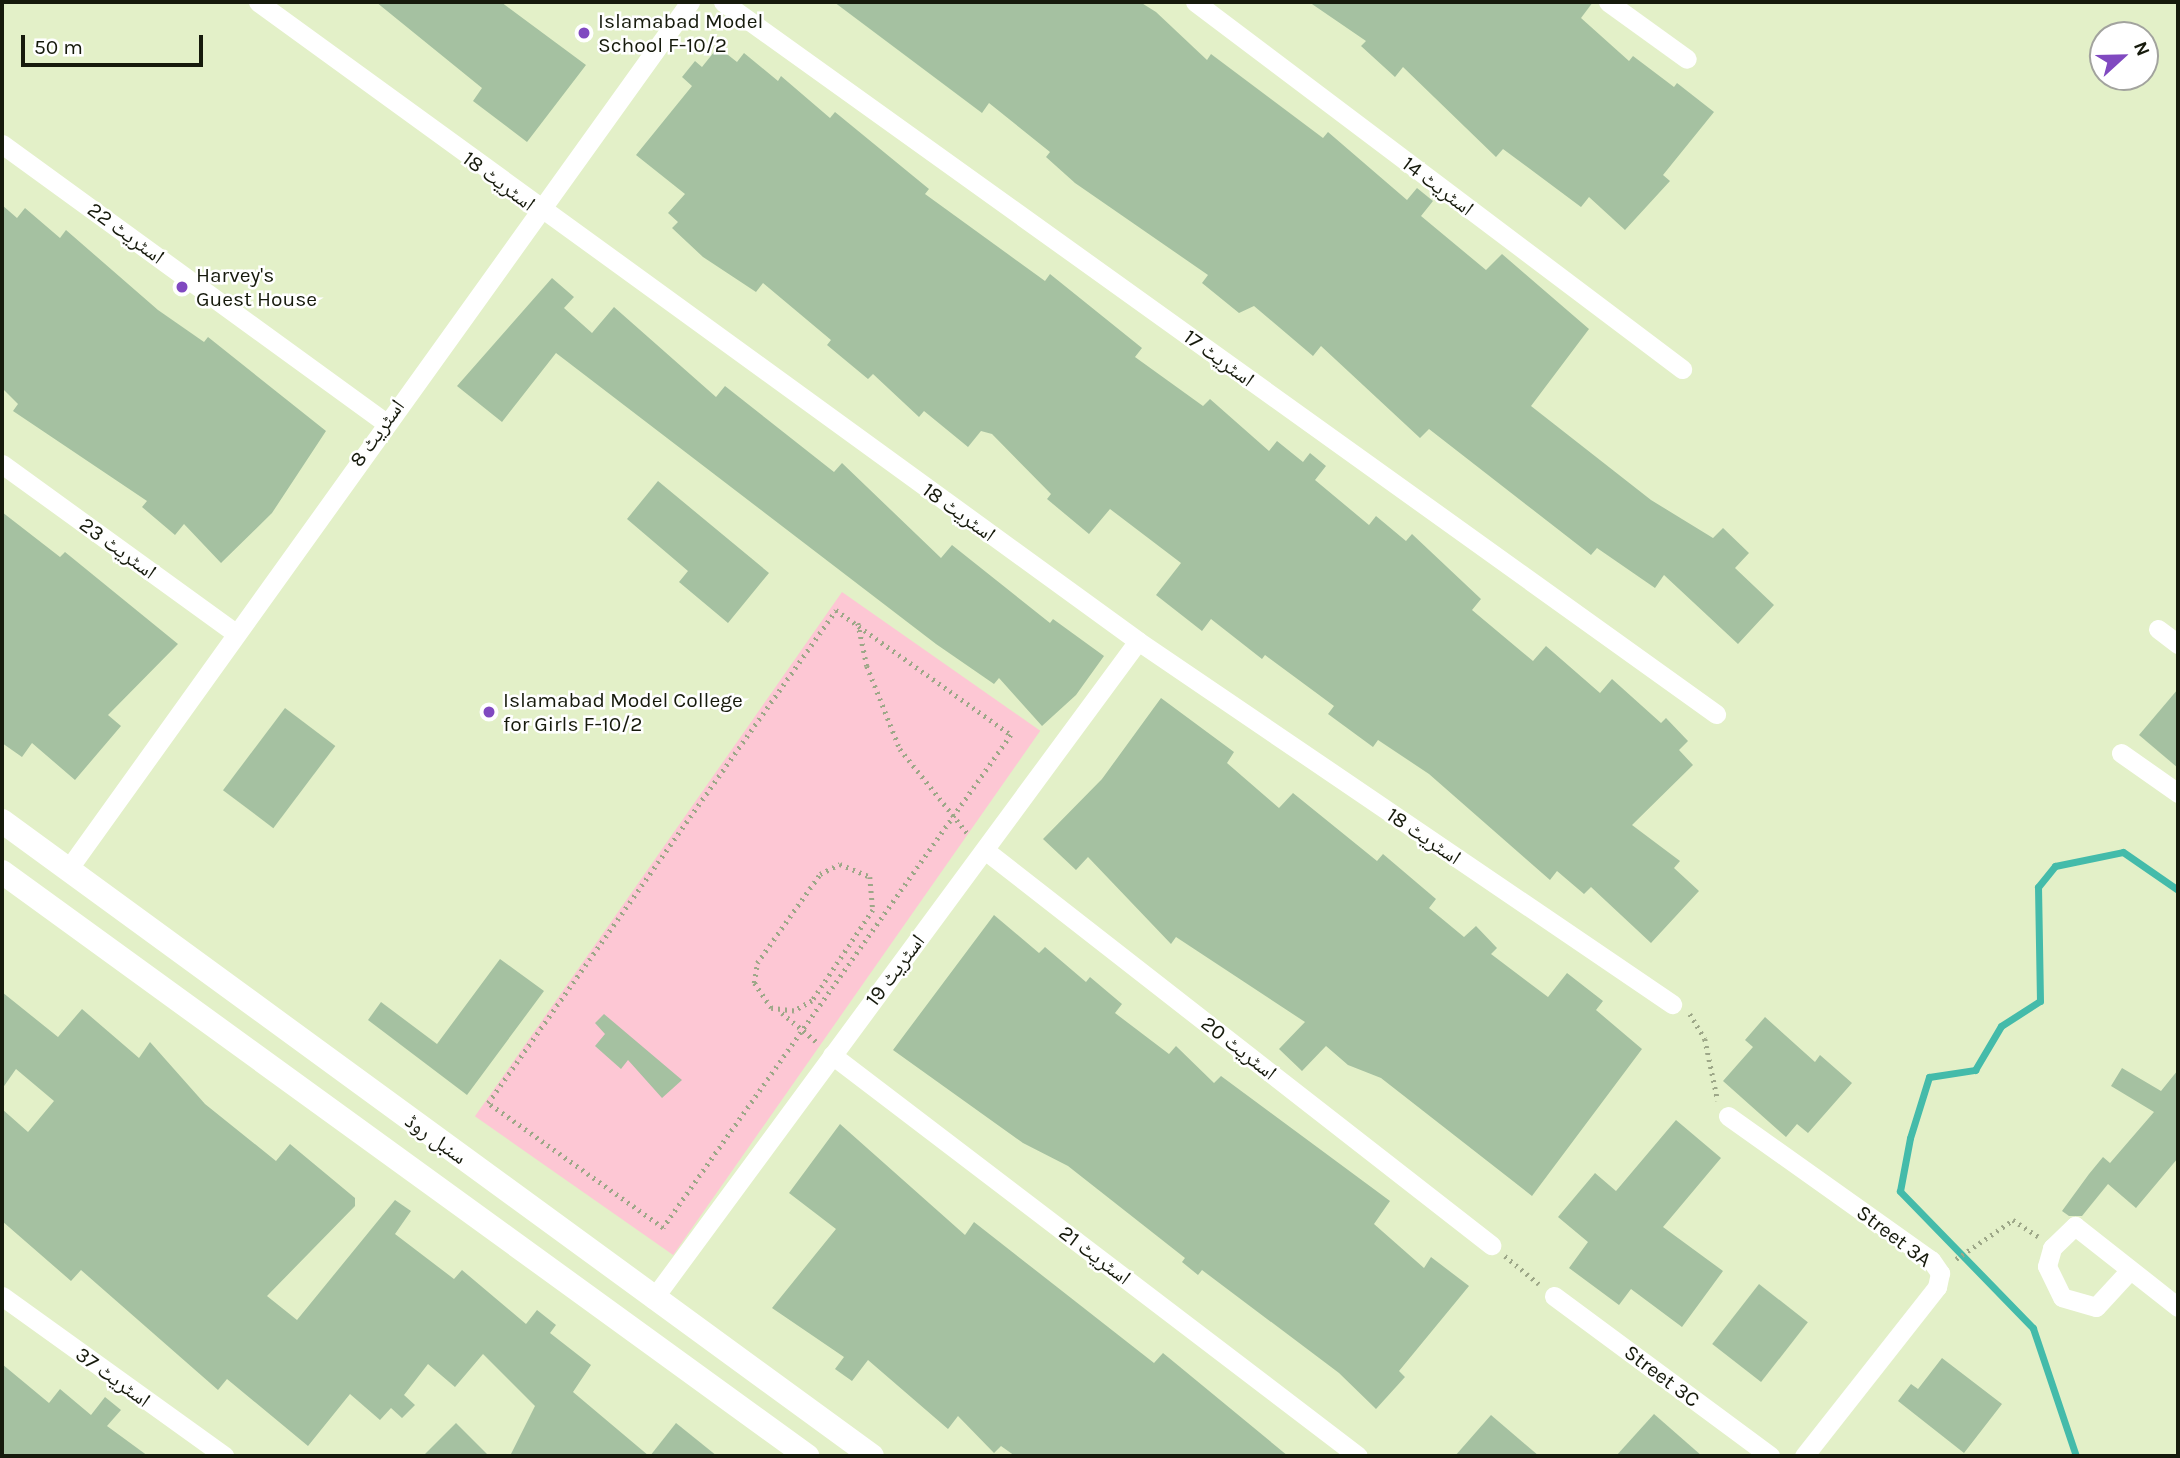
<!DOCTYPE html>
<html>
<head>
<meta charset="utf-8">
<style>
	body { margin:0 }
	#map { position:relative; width:2180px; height:1458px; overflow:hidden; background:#e3f0c8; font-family:Karla,"Noto Naskh Arabic",sans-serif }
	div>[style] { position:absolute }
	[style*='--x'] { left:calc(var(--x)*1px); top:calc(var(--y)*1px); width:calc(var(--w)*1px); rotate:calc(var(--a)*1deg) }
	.green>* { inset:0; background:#fdc7d4; transform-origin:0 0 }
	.stream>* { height:7px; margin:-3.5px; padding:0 3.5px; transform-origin:3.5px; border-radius:3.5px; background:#4ba }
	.building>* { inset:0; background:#a5c1a1; transform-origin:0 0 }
	.path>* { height:4.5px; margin-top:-2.25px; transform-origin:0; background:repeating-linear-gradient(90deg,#9da788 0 2px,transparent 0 7px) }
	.minor>* { height:19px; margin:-9.5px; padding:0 9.5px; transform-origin:9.5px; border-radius:9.5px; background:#fff }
	.tertiary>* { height:24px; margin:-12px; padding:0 12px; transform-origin:12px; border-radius:12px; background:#fff }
	.dots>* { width:19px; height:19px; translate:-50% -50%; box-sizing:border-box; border:4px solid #fff; border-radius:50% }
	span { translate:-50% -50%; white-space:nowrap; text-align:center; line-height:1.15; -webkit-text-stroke:5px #fff; paint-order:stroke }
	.poi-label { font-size:21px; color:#161a0c }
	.left { translate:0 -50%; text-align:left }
	.street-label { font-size:21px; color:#161a0c }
	.frame { position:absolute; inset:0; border:4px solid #161a0c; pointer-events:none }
	.north { position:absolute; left:2089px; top:21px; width:70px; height:70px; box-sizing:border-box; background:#fff; border:2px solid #a2a39e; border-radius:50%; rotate:68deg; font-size:19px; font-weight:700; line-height:28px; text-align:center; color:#161a0c }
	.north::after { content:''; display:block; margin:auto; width:24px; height:32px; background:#8049c0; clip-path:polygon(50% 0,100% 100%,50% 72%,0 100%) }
	.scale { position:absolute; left:21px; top:35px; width:182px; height:32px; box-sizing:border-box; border:4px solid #161a0c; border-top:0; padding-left:9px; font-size:21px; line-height:24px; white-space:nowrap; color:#161a0c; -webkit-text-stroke:5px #fff; paint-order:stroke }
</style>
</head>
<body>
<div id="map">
	<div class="green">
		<i style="left:842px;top:592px;width:242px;height:640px;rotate:35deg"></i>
	</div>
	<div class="stream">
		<i style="--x:2076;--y:1456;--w:135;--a:-108.6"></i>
		<i style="--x:2033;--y:1328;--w:191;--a:-134.2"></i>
		<i style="--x:1900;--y:1191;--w:54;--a:-79.3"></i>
		<i style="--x:1910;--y:1138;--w:64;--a:-72.7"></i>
		<i style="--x:1929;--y:1077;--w:47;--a:-8.7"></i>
		<i style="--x:1975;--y:1070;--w:51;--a:-59.4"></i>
		<i style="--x:2001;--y:1026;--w:46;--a:-32.7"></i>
		<i style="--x:2040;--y:1001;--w:114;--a:-91"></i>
		<i style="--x:2038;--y:887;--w:27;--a:-51"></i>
		<i style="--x:2055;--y:866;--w:69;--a:-11.6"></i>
		<i style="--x:2123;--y:852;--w:67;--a:34.6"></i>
	</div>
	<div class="building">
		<i style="clip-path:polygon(376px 2px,501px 2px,586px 65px,527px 142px,473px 101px,482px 88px)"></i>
		<i style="clip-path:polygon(834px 2px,1140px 2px,1156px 12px,1207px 60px,1211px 54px,1323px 138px,1328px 132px,1407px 200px,1417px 188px,1433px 201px,1421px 216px,1486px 270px,1502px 254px,1589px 329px,1531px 406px,1651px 500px,1713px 538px,1723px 528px,1749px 553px,1735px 568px,1774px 605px,1738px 644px,1664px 575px,1655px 588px,1597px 548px,1591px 555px,1429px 429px,1420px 438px,1321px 346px,1313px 356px,1254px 306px,1239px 313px,1202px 283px,1208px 275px,1075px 183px,1046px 157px,1050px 152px,989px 103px,982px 113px)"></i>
		<i style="clip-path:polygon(1309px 2px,1593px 2px,1581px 18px,1629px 61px,1633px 56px,1674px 87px,1677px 83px,1714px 112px,1663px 175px,1670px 181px,1625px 230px,1589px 197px,1581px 207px,1503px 149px,1496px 157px,1403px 67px,1395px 77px,1361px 46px,1366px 41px)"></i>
		<i style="clip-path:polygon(718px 47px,737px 62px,744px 53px,778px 81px,781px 76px,830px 118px,835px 112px,929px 189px,925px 194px,1045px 281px,1050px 274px,1142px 348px,1135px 357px,1203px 406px,1210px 399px,1269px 451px,1277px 441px,1303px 462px,1310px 453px,1326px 466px,1315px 480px,1369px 525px,1376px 516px,1406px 541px,1412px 534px,1481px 599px,1472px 610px,1533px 661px,1546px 646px,1600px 693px,1612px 679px,1661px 723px,1666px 718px,1688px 741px,1679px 750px,1693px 765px,1632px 825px,1680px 861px,1674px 868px,1699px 891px,1651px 943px,1591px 887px,1584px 894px,1557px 871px,1550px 880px,1429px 774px,1378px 740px,1373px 747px,1328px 714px,1334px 706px,1265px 655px,1262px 659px,1211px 619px,1202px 631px,1156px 595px,1181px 563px,1110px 509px,1089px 534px,1047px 499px,1051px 494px,992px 434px,981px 431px,968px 447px,924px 411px,919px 417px,873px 374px,868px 379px,827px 345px,831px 340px,763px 283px,756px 292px,703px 257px,672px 228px,678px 222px,668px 213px,685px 194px,636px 155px,692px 86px,682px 77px,695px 61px,702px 67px)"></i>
		<i style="clip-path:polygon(2px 205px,17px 218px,25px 208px,60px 238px,66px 230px,158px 310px,204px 342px,208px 337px,326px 431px,272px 513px,221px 563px,184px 524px,175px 535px,142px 507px,147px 501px,13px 411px,18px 404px,2px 388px)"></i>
		<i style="clip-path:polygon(552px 278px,574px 297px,564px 308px,592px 333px,614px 307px,716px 397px,725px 386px,834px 472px,842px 463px,941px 558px,952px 545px,1050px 623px,1053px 619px,1104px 656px,1076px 695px,1042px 726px,999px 678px,994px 684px,936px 644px,556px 353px,502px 422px,457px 386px)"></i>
		<i style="clip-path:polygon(658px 481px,769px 573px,728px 623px,679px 582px,688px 571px,627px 519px)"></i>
		<i style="clip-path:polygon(2px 512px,60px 557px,65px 552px,178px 644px,108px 715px,121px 726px,75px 780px,32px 743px,22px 757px,2px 743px)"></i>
		<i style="clip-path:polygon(2178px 689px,2178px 768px,2139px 735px)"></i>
		<i style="clip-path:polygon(1161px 698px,1234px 752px,1227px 763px,1279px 808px,1293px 793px,1377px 861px,1383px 854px,1436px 899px,1429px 908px,1464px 937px,1476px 926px,1497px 948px,1491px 954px,1548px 997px,1567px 973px,1603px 1001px,1596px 1010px,1642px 1049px,1532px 1196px,1381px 1078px,1348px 1065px,1326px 1046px,1302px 1071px,1279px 1049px,1305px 1022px,1176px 937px,1171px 944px,1088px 857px,1076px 870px,1043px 839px,1102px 779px)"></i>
		<i style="left:285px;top:708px;width:63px;height:103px;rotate:37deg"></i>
		<i style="clip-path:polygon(994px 915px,1039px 953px,1045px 947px,1086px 982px,1090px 977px,1122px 1004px,1115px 1013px,1169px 1054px,1176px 1046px,1214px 1083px,1221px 1076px,1390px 1201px,1374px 1224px,1424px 1268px,1431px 1257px,1469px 1286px,1399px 1371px,1405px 1377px,1376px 1409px,1339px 1373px,1202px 1270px,1198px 1275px,1182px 1262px,1185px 1258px,1068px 1166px,1023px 1143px,893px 1050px)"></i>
		<i style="clip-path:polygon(500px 959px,544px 991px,467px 1095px,368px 1020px,381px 1002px,437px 1044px)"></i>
		<i style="clip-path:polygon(2px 992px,58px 1037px,82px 1009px,139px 1058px,150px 1042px,205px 1104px,276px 1161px,290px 1144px,355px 1198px,355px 1206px,267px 1296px,297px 1320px,395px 1200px,411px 1211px,395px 1234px,454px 1279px,462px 1270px,526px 1324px,537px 1310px,556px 1325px,550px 1333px,591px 1365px,573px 1392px,649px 1456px,510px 1456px,535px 1406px,483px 1354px,455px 1387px,428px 1364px,404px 1395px,415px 1405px,402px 1418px,391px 1408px,380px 1420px,350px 1394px,308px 1446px,227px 1379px,218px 1390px,81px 1270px,71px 1281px,2px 1221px,2px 1109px,28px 1132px,54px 1101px,16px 1069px,2px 1089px)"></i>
		<i style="clip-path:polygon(604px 1014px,682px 1080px,662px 1098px,628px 1060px,621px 1069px,595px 1046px,605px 1034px,595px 1023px)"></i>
		<i style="clip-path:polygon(1765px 1017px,1815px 1062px,1820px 1055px,1852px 1083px,1808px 1133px,1797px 1124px,1786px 1137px,1723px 1081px,1753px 1047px,1745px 1040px)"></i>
		<i style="clip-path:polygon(2122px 1068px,2161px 1091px,2178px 1070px,2178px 1158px,2136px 1208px,2108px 1184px,2082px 1216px,2069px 1216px,2062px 1211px,2089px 1174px,2103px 1157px,2110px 1163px,2154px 1112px,2111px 1086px)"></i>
		<i style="clip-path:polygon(1676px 1120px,1721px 1158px,1663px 1227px,1723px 1271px,1682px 1327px,1631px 1289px,1619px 1305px,1569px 1268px,1588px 1242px,1558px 1217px,1595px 1173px,1616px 1191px)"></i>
		<i style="clip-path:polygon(840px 1124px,965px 1235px,974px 1222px,1154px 1363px,1163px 1353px,1288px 1456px,1015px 1456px,1001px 1446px,994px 1453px,958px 1416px,948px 1429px,868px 1360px,852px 1381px,835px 1369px,844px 1357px,772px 1308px,836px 1229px,789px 1193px)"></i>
		<i style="left:1759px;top:1284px;width:62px;height:76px;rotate:38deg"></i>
		<i style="clip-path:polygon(1942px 1358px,2002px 1404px,1964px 1453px,1898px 1401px,1911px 1384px,1918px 1389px)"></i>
		<i style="clip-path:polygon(2px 1364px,49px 1403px,60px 1389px,91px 1415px,105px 1397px,121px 1410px,107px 1426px,148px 1456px,2px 1456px)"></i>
		<i style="clip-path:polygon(1654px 1414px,1702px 1456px,1616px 1456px)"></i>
		<i style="clip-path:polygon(1491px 1415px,1539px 1456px,1455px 1456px)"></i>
		<i style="clip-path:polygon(456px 1423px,489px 1456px,423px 1456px)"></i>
		<i style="clip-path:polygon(676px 1423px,717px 1456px,650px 1456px)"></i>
	</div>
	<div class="path">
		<i style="--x:836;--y:610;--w:215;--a:35.5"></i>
		<i style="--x:1011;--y:735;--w:603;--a:125.22"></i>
		<i style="--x:663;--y:1228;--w:215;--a:-144.5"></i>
		<i style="--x:488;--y:1103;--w:603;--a:-54.78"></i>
		<i style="--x:858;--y:623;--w:44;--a:78.2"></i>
		<i style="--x:867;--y:666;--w:89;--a:68.3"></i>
		<i style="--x:900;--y:749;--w:110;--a:51.3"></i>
		<i style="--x:840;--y:864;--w:33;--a:23"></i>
		<i style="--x:870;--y:877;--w:33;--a:85"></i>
		<i style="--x:873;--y:910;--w:110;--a:123.8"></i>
		<i style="--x:812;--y:1001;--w:21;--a:151"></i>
		<i style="--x:794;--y:1011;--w:23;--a:-173"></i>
		<i style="--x:771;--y:1008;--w:30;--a:-124"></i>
		<i style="--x:754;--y:983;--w:20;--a:-81"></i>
		<i style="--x:757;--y:963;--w:109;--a:-54.7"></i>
		<i style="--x:820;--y:874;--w:22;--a:-27"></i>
		<i style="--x:782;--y:1013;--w:47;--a:39.8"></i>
		<i style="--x:1690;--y:1014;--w:29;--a:59"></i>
		<i style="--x:1705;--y:1039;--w:63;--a:78.2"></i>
		<i style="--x:1505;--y:1256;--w:44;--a:39.5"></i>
		<i style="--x:1956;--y:1259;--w:69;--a:-34.4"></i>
		<i style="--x:2013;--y:1220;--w:30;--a:33"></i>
	</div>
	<div class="minor">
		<i style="--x:258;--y:2;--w:1088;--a:35.98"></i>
		<i style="--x:1138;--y:641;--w:646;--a:34.21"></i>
		<i style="--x:723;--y:2;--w:1222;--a:35.64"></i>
		<i style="--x:1195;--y:2;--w:610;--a:37"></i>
		<i style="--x:1608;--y:2;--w:97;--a:35.8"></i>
		<i style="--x:2;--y:144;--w:473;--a:36"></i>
		<i style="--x:2;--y:464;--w:286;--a:35.9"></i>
		<i style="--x:2158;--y:629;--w:25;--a:37"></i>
		<i style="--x:2121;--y:753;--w:70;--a:35.1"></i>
		<i style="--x:986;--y:851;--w:641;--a:37.96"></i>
		<i style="--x:69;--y:868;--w:1066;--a:-54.36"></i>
		<i style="--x:832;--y:1055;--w:661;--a:37.32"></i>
		<i style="--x:1728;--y:1116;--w:249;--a:35.4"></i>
		<i style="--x:1931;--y:1260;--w:16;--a:55"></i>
		<i style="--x:1940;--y:1273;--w:14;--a:102"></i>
		<i style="--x:1937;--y:1287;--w:215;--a:128.2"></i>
		<i style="--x:2130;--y:1270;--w:50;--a:132.6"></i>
		<i style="--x:2096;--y:1307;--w:35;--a:-164"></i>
		<i style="--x:2062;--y:1297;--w:34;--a:-116"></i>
		<i style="--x:2047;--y:1266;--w:19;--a:-74"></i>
		<i style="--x:2052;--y:1248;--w:32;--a:-44"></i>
		<i style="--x:2075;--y:1226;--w:131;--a:38.2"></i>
		<i style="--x:2;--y:1296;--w:274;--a:35.7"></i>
		<i style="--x:1554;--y:1296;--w:269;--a:36.5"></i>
		<i style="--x:653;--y:1299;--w:817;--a:-53.61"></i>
	</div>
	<div class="tertiary">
		<i style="--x:2;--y:821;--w:1077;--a:36.13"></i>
		<i style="--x:2;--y:872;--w:995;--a:35.96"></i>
	</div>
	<div class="dots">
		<i style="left:584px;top:33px;background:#8049c0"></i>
		<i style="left:182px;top:287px;background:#8049c0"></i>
		<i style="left:489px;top:712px;background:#8049c0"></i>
	</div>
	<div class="poi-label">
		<span class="left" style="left:598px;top:33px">Islamabad Model<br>School F-10/2</span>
		<span class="left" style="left:196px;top:287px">Harvey's<br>Guest House</span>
		<span class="left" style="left:503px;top:712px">Islamabad Model College<br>for Girls F-10/2</span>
	</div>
	<div class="street-label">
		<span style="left:499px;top:181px;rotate:37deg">اسٹریٹ 18</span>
		<span style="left:1438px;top:186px;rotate:37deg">اسٹریٹ 14</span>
		<span style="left:126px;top:233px;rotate:36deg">اسٹریٹ 22</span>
		<span style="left:1219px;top:358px;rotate:36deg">اسٹریٹ 17</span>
		<span style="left:377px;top:433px;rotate:-54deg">اسٹریٹ 8</span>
		<span style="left:959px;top:512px;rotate:36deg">اسٹریٹ 18</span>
		<span style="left:118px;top:548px;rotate:36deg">اسٹریٹ 23</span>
		<span style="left:1424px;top:836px;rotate:34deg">اسٹریٹ 18</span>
		<span style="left:895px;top:970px;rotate:-53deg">اسٹریٹ 19</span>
		<span style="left:1239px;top:1048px;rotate:38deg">اسٹریٹ 20</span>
		<span style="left:436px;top:1139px;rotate:36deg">سنبل روڈ</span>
		<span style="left:1894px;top:1236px;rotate:37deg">Street 3A</span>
		<span style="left:1095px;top:1255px;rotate:37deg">اسٹریٹ 21</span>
		<span style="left:1662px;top:1376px;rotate:37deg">Street 3C</span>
		<span style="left:113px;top:1377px;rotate:36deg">اسٹریٹ 37</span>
	</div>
	<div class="frame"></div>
	<div class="north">N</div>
	<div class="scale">50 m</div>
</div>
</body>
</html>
